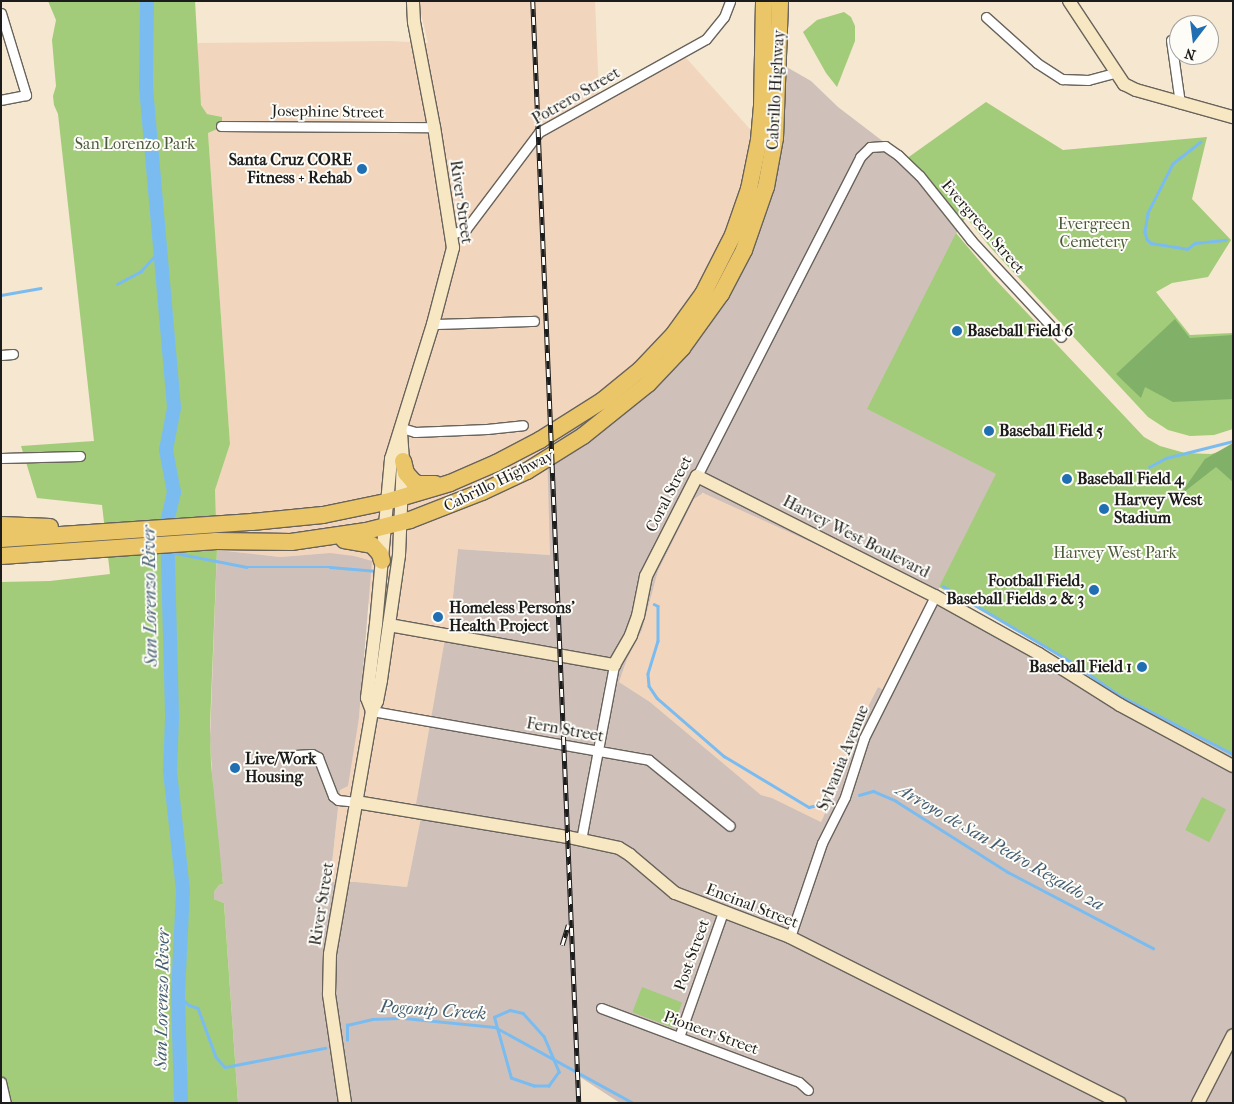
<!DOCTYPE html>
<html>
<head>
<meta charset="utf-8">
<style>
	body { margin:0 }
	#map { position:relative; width:1234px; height:1104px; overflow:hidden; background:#f5e7d0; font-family:"IM FELL French Canon",serif }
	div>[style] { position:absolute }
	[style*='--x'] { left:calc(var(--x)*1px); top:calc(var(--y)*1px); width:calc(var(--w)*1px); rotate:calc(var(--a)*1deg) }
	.built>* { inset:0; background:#f2d5bd }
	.industrial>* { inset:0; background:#cfc1ba }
	.green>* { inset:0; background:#a2cc79; transform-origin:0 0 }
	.forest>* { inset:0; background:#81b069 }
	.stream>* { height:2.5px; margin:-1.25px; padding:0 1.25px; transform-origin:1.25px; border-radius:1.25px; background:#7bbcf0 }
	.river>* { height:14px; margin:-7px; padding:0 7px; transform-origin:7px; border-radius:7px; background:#7bbcf0 }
	.roads { filter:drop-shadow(1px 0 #68635b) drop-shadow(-1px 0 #68635b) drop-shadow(0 1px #68635b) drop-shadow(0 -1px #68635b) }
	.street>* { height:9px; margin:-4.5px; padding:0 4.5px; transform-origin:4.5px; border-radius:4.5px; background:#fff }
	.secondary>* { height:12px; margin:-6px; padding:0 6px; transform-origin:6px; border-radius:6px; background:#f7e8c3 }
	.highway>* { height:16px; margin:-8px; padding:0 8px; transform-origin:8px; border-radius:8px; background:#ebc669 }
	.rail>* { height:4.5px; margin-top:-2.25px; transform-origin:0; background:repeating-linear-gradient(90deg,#fdfcf7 0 8px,#1c1c1c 0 16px); box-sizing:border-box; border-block:1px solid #1c1c1c }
	.dots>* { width:14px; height:14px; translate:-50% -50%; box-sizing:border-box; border:2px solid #fdfcf7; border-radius:50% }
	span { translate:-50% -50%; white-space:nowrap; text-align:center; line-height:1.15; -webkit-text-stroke:4px #fdfcf7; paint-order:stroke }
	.street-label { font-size:16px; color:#1c1c1c }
	.park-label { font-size:16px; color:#4b5a3d }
	.poi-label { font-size:16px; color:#1c1c1c; font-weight:700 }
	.right { translate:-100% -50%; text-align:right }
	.left { translate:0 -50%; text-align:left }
	.water-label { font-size:18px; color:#425c71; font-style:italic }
	.frame { position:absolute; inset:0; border:2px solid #1c1c1c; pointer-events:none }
	.north { position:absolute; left:1169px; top:15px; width:50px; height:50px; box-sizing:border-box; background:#fdfcf7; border:1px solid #a3a29f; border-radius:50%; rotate:195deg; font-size:14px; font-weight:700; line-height:20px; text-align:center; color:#1c1c1c }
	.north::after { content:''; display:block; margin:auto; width:18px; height:22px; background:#1f6fb2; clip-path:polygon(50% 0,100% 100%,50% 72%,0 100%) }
</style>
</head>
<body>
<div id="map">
	<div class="built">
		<i style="clip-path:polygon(418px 1px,595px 1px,599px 95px,679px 50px,766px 147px,739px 240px,720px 279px,643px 379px,585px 424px,547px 448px,551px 555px,458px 549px,449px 634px,431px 720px,422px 812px,407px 887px,356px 882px,330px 883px,340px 790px,359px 718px,370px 605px,330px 553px,280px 557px,217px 550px,215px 490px,230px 444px,208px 133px,222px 127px,222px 117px,207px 114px,201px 105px,198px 81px,198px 43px,390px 41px,428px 43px)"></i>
		<i style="clip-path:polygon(701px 494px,708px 494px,934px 598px,887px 692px,878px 687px,854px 734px,841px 777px,821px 822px,772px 798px,761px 795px,650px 702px,619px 682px,627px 658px,642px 630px,658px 571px,694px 499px)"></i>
	</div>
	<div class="industrial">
		<i style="clip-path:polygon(evenodd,771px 58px,811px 81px,838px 107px,910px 162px,960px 226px,868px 409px,997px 474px,934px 598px,1233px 755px,1233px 1103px,620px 1103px,577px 1075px,578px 1103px,238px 1103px,224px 903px,214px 899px,214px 892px,219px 885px,223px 884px,214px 809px,210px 738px,217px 550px,280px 557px,330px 553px,354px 556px,372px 561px,359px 718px,348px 786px,340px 790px,330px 882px,356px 882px,407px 887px,422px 812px,415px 810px,446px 633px,449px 634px,458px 549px,550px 555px,547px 448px,606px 408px,710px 298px,739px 240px,771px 58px,703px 493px,934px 598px,887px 692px,878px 687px,854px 734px,841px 777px,821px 822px,772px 798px,761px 795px,650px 702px,619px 682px,627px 659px,642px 630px,658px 571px,694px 499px,703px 493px)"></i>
	</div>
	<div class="green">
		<i style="clip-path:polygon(48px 1px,195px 1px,201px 105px,207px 114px,222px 117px,222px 127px,208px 133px,230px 444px,215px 490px,217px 550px,210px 726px,211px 764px,223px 884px,219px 885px,214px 892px,214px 899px,224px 903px,238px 1103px,1px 1103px,1px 582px,50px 581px,110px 574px,102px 505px,37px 498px,21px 446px,94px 441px,58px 114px,54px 105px,53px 96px,56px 86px,52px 40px,56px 20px)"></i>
		<i style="clip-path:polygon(844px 12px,851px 17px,855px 26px,855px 41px,837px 87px,826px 73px,803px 32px,817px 20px)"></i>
		<i style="clip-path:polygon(986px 102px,1063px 150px,1207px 137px,1192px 199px,1231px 240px,1208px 277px,1172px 283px,1156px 292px,1190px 335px,1233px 333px,1233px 429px,1214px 435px,1190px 436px,1168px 430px,1148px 417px,990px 247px,966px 217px,960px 226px,906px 159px)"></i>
		<i style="clip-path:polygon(956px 233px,993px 277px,1144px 437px,1160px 446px,1185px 453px,1211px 454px,1233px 448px,1233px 755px,1130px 701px,1020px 632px,939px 587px,996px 474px,867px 409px)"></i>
		<i style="left:1202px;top:797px;width:27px;height:37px;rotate:27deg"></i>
		<i style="left:642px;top:987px;width:43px;height:27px;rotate:21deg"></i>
	</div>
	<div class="forest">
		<i style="clip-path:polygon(1175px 319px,1190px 338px,1233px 335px,1233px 399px,1173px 402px,1145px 387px,1141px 398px,1116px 374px)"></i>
		<i style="clip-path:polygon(1233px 443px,1233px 482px,1216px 467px,1179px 496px,1205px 459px)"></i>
	</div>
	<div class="stream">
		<i style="--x:1201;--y:142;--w:36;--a:142"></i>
		<i style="--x:1173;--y:164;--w:55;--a:117"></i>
		<i style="--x:1148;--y:213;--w:19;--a:99"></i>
		<i style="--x:1145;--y:232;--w:7;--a:74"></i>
		<i style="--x:1147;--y:239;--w:6;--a:45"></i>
		<i style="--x:1151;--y:243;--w:36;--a:9"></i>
		<i style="--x:1187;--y:249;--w:10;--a:-37"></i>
		<i style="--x:1195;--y:243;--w:31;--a:-6"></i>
		<i style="--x:117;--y:284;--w:27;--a:-28"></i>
		<i style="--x:141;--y:271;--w:30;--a:-48"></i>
		<i style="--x:1;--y:295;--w:40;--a:-10"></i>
		<i style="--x:1149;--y:467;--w:19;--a:-28"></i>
		<i style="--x:1166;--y:458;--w:69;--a:-14.2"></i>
		<i style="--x:170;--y:552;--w:78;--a:11"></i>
		<i style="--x:247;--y:567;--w:83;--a:0"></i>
		<i style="--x:330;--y:567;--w:47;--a:4.9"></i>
		<i style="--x:943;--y:586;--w:147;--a:30.6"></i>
		<i style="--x:1070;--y:661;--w:60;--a:34.8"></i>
		<i style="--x:1119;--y:695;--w:128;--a:27.4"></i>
		<i style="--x:654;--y:604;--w:4;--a:27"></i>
		<i style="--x:658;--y:606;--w:35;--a:90"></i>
		<i style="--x:658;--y:641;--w:34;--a:107"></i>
		<i style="--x:648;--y:674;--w:12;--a:85"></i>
		<i style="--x:649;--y:686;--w:14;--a:56"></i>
		<i style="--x:657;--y:698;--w:89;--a:40.9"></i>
		<i style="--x:724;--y:756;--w:99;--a:31"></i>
		<i style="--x:809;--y:807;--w:18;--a:-13"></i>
		<i style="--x:859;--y:795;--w:15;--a:-16"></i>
		<i style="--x:873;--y:791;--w:25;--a:23"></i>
		<i style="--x:896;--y:801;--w:133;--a:32.4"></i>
		<i style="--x:1008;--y:872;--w:164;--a:27.7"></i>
		<i style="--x:178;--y:995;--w:15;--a:42"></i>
		<i style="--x:189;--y:1005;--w:9;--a:18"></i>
		<i style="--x:198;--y:1008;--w:52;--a:69.8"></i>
		<i style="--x:216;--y:1057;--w:13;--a:48"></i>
		<i style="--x:225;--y:1067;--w:102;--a:-10.8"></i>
		<i style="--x:510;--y:1010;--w:13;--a:13"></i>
		<i style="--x:523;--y:1013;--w:31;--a:48"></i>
		<i style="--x:544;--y:1036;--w:39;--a:67"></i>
		<i style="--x:559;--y:1072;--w:17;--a:126"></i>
		<i style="--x:549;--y:1086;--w:15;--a:180"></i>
		<i style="--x:534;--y:1086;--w:24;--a:-161"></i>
		<i style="--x:511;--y:1078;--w:63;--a:-105.6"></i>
		<i style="--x:494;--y:1017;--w:17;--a:-24"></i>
		<i style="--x:347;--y:1040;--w:15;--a:-90"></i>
		<i style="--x:347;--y:1025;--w:26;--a:-13"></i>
		<i style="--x:372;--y:1019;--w:32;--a:-2"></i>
		<i style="--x:404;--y:1018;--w:91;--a:5.6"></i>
		<i style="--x:495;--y:1027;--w:158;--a:28.8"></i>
	</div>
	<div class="river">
		<i style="--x:147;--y:1;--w:86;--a:90.7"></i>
		<i style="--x:146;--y:87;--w:322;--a:85"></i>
		<i style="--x:174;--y:408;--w:43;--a:100.8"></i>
		<i style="--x:166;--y:450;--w:43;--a:79.2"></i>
		<i style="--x:174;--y:492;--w:32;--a:103"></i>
		<i style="--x:167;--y:523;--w:196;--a:88.5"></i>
		<i style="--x:172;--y:719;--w:52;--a:92.2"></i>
		<i style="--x:170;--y:771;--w:121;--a:83.8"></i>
		<i style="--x:183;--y:891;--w:104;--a:92.8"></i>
		<i style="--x:178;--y:995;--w:108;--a:88.4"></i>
	</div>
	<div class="roads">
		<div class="street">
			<i style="--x:1;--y:13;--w:86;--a:73"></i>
			<i style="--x:26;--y:95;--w:25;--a:169"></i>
			<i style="--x:986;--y:17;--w:69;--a:42"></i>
			<i style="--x:1037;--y:63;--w:30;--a:33"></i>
			<i style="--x:1062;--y:79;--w:26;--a:2"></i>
			<i style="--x:1088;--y:80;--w:30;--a:-15"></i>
			<i style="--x:1171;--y:40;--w:64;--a:81.9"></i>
			<i style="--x:221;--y:126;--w:213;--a:0.3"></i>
			<i style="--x:452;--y:234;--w:15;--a:-20"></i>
			<i style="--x:466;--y:229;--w:121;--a:-53"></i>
			<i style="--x:539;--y:132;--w:191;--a:-29.1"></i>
			<i style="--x:706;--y:39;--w:28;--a:-51"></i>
			<i style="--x:724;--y:17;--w:17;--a:-69"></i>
			<i style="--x:433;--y:324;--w:101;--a:-1.7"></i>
			<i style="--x:1;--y:355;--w:12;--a:-5"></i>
			<i style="--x:402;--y:428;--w:14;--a:17"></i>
			<i style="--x:415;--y:432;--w:72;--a:-2.4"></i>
			<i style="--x:487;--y:429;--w:36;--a:-6"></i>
			<i style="--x:1;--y:458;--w:79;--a:-1.5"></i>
			<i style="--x:697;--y:476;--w:358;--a:-62.9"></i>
			<i style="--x:860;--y:157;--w:14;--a:-45"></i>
			<i style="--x:870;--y:147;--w:15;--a:-4"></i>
			<i style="--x:885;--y:146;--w:16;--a:35"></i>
			<i style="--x:898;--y:155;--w:30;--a:44"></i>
			<i style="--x:920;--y:176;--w:82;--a:51.4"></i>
			<i style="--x:971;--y:240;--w:132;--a:47.1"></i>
			<i style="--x:372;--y:711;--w:281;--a:10"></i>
			<i style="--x:649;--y:760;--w:104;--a:39.2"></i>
			<i style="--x:295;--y:755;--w:17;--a:-3"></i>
			<i style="--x:312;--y:754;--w:7;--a:27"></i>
			<i style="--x:318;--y:757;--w:42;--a:69"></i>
			<i style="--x:333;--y:796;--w:6;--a:39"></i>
			<i style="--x:338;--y:800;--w:18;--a:6"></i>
			<i style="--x:581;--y:840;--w:178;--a:-79.3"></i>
			<i style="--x:790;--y:937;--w:99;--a:-71.2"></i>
			<i style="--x:822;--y:843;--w:51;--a:-63.4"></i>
			<i style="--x:845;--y:797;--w:62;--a:-72.1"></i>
			<i style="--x:864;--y:738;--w:159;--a:-63.4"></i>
			<i style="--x:601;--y:1008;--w:211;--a:20.5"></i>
			<i style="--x:799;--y:1082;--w:12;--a:42"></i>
			<i style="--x:679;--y:1037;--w:133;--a:-70.6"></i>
			<i style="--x:1;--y:1082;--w:22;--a:77"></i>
		</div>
		<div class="secondary">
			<i style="--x:1069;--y:1;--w:100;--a:56.5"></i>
			<i style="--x:1124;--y:84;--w:13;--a:27"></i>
			<i style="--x:1136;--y:90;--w:101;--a:15.6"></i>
			<i style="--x:389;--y:625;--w:229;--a:10.1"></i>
			<i style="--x:614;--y:665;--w:34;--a:-60"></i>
			<i style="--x:631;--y:635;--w:20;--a:-70"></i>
			<i style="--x:638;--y:616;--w:41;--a:-78.7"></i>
			<i style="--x:646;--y:576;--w:112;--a:-63"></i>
			<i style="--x:697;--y:476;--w:267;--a:26.8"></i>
			<i style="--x:935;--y:596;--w:119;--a:29.1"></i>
			<i style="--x:1039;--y:654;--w:96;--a:32.2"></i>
			<i style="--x:1120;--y:705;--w:128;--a:28.4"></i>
			<i style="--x:372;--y:711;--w:14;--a:-111"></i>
			<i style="--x:367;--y:698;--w:75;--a:-83.1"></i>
			<i style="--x:376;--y:624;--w:166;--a:-84.8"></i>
			<i style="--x:391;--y:459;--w:141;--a:-72.7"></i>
			<i style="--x:433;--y:324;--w:79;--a:-75.3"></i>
			<i style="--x:453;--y:248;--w:122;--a:-98.9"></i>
			<i style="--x:434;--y:127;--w:107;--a:-100.8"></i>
			<i style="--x:414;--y:22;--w:21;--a:-93"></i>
			<i style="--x:356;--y:802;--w:215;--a:9.4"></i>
			<i style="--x:568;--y:837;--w:52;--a:12.2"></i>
			<i style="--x:619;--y:848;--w:13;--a:32"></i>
			<i style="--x:630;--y:855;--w:59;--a:40.2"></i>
			<i style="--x:675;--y:893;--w:123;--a:20.9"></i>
			<i style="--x:790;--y:937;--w:369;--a:26.7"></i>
			<i style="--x:345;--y:1103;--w:110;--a:-98.4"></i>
			<i style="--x:329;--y:994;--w:40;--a:-88.6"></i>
			<i style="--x:330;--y:954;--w:247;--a:-80.2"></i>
			<i style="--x:372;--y:711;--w:11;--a:-63"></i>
			<i style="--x:377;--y:701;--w:21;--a:-79"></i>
			<i style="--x:381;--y:680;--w:126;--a:-81.8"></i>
			<i style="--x:399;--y:555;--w:94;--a:-87.6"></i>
			<i style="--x:403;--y:461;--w:28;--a:-94"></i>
			<i style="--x:1198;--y:1103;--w:76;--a:-62.8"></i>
		</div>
		<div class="highway">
			<i style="--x:403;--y:461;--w:12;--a:76"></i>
			<i style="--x:406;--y:473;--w:11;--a:49"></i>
			<i style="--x:413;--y:481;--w:6;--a:31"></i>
			<i style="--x:418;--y:484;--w:17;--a:0"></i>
			<i style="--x:1;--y:525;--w:49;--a:2.3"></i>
			<i style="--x:1;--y:539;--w:252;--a:-3.9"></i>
			<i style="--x:252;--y:522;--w:71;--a:-5.6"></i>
			<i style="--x:323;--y:515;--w:64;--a:-11.7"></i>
			<i style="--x:386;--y:502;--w:67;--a:-16.5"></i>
			<i style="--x:450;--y:483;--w:50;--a:-23.5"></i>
			<i style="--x:496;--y:463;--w:50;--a:-27.6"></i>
			<i style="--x:540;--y:440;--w:73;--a:-32.2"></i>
			<i style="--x:602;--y:401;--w:49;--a:-39.2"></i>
			<i style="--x:640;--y:370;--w:50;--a:-46.6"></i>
			<i style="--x:674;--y:334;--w:49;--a:-54.1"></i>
			<i style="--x:703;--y:294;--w:66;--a:-63"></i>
			<i style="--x:733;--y:235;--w:49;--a:-70.8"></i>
			<i style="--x:749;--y:189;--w:50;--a:-78.5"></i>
			<i style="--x:759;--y:140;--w:33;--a:-85"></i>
			<i style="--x:762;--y:107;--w:106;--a:-88.9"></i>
			<i style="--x:344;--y:540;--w:28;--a:10"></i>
			<i style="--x:372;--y:545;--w:12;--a:48"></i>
			<i style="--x:380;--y:554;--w:7;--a:74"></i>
			<i style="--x:1;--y:556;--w:216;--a:-4"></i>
			<i style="--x:216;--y:541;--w:75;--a:0.8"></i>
			<i style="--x:291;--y:542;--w:76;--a:-8.3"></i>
			<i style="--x:366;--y:531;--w:45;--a:-14"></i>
			<i style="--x:410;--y:520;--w:77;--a:-21.3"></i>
			<i style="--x:482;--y:492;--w:50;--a:-25"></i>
			<i style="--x:527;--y:471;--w:66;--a:-32"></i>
			<i style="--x:583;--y:436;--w:83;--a:-38.7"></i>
			<i style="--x:648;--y:384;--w:50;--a:-46.6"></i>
			<i style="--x:682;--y:348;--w:67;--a:-54.2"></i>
			<i style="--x:721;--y:294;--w:50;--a:-62.4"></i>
			<i style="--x:744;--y:250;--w:67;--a:-70.8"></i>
			<i style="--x:766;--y:187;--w:50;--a:-79.6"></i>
			<i style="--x:775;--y:138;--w:137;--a:-87.9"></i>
		</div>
	</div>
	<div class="rail">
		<i style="--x:533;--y:1;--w:1103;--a:87.61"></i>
		<i style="--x:562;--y:945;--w:21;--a:-73"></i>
	</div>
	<div class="dots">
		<i style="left:362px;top:169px;background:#1f6fb2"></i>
		<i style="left:957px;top:331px;background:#1f6fb2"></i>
		<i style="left:989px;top:431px;background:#1f6fb2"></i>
		<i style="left:1067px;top:479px;background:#1f6fb2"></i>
		<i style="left:1104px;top:509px;background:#1f6fb2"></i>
		<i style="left:1094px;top:590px;background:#1f6fb2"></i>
		<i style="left:438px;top:617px;background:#1f6fb2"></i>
		<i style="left:1142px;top:667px;background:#1f6fb2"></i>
		<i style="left:235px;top:768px;background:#1f6fb2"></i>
	</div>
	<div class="street-label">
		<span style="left:776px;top:90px;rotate:-87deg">Cabrillo Highway</span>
		<span style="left:576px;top:96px;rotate:-30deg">Potrero Street</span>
		<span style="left:328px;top:112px;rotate:1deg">Josephine Street</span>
		<span style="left:461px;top:202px;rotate:82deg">River Street</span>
		<span style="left:983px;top:227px;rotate:49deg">Evergreen Street</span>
		<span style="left:499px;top:481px;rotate:-26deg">Cabrillo Highway</span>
		<span style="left:669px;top:494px;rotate:-63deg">Coral Street</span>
		<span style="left:856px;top:537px;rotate:27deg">Harvey West Boulevard</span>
		<span style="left:565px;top:730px;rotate:10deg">Fern Street</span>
		<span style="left:843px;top:758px;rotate:-68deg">Sylvania Avenue</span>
		<span style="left:322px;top:904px;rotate:-81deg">River Street</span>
		<span style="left:752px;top:906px;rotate:21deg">Encinal Street</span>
		<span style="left:692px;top:955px;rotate:-70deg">Post Street</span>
		<span style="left:711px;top:1033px;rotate:20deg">Pioneer Street</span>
	</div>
	<div class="park-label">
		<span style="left:135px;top:144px">San Lorenzo Park</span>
		<span style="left:1094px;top:233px">Evergreen<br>Cemetery</span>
		<span style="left:1115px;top:553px">Harvey West Park</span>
	</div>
	<div class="poi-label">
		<span class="right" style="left:352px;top:169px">Santa Cruz CORE<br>Fitness + Rehab</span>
		<span class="left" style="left:967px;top:331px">Baseball Field 6</span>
		<span class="left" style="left:999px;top:431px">Baseball Field 5</span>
		<span class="left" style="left:1077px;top:479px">Baseball Field 4</span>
		<span class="left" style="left:1114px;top:509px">Harvey West<br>Stadium</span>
		<span class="right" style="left:1084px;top:590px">Football Field,<br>Baseball Fields 2 &amp; 3</span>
		<span class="left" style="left:449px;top:617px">Homeless Persons'<br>Health Project</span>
		<span class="right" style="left:1132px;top:667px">Baseball Field 1</span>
		<span class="left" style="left:245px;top:768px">Live/Work<br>Housing</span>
	</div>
	<div class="water-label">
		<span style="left:151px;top:596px;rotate:-91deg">San Lorenzo River</span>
		<span style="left:1000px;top:848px;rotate:30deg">Arroyo de San Pedro Regaldo 2a</span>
		<span style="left:163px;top:999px;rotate:-89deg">San Lorenzo River</span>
		<span style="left:433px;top:1011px;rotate:4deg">Pogonip Creek</span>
	</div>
	<div class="frame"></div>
	<div class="north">N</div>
</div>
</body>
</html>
